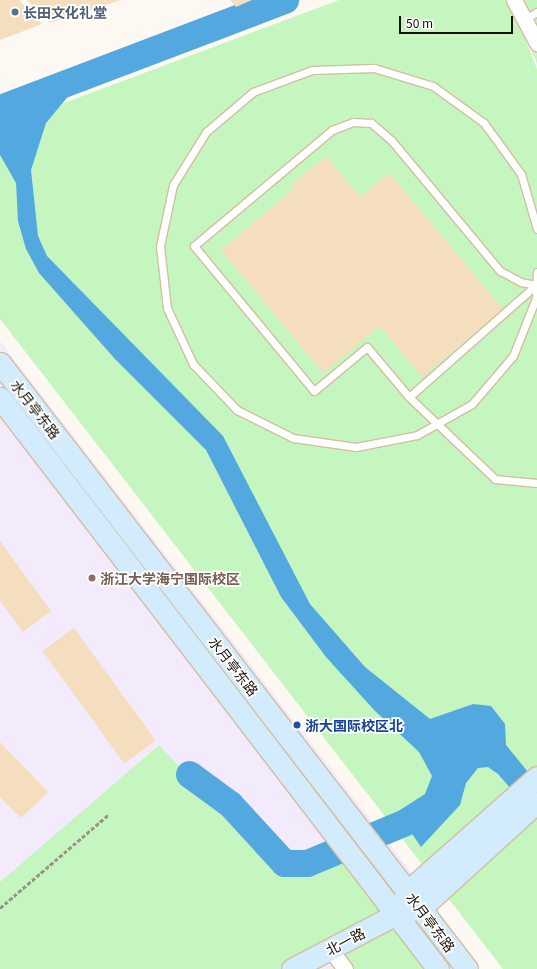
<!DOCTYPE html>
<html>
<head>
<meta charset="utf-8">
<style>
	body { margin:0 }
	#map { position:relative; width:537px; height:969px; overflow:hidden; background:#fdf8f2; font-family:Georgia,"Noto Sans SC",serif }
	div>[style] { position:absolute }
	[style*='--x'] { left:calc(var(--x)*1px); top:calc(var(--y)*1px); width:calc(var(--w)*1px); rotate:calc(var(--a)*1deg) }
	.education>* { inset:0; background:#f3ebfc }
	.green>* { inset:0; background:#c5f6bf }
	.water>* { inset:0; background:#53a8e0 }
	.river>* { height:27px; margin:-13.5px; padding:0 13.5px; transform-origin:13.5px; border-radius:13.5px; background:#53a8e0 }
	.building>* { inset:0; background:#f4debd; transform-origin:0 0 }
	.path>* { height:2.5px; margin-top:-1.25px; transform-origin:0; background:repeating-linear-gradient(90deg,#99938b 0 4px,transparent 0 6px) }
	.roads { filter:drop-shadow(1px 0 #d4be9e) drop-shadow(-1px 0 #d4be9e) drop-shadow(0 1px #d4be9e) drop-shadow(0 -1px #d4be9e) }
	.lane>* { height:7px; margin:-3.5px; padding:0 3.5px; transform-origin:3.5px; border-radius:3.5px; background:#fff }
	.street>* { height:15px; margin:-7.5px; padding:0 7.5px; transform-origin:7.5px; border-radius:7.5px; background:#fff }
	.secondary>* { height:21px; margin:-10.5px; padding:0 10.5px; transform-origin:10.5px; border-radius:10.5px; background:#d2ebfd }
	.dots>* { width:11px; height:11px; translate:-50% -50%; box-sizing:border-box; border:2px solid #fff; border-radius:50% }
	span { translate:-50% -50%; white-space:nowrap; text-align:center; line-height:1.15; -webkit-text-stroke:3.5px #fff; paint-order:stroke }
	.service-label { font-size:14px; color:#4e5e75; font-weight:700 }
	.left { translate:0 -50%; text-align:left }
	.street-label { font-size:14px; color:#191106 }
	.education-label { font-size:14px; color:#785e54; font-weight:700 }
	.transit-label { font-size:14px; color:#164399; font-weight:700 }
	.scale { position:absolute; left:399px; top:16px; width:114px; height:18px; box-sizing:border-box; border:2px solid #191106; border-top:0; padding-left:5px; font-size:12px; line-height:14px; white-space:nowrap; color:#191106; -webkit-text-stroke:3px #fff; paint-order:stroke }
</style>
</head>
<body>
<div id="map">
	<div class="education">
		<i style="clip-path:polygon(0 341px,419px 882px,456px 969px,0 969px)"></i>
	</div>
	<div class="green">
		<i style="clip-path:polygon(339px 0,510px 0,537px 69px,537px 969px,503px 969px,0 319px,0 127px)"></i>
		<i style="clip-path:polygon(512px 0,537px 0,537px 64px)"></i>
		<i style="clip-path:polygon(159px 745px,272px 866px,299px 874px,350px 851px,441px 969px,345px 969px,330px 949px,292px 969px,0 969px,0 882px)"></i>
	</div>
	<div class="water">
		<i style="clip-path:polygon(85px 76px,46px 123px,31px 170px,38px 236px,47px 256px,223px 436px,310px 604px,365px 667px,430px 719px,473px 704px,491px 706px,505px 724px,506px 745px,537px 783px,537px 819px,498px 774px,488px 767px,478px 768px,466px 783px,460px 805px,421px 847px,397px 812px,425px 794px,432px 776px,419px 752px,375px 711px,326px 657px,281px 597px,206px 450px,115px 359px,39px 273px,26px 249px,18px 221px,16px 183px,0 155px,0 108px)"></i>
	</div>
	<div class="river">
		<i style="--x:0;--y:108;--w:305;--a:-20.8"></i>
		<i style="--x:189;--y:774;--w:51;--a:36.2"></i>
		<i style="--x:230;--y:804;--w:80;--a:47.5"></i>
		<i style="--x:284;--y:863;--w:23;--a:0"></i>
		<i style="--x:307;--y:863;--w:128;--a:-22.6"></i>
		<i style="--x:425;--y:814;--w:14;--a:-45"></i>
	</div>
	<div class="building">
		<i style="clip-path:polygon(0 0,19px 0,42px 24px,0 40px)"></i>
		<i style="clip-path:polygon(27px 0,121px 0,50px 23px)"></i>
		<i style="clip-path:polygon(230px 0,252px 0,236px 7px)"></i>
		<i style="clip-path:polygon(326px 156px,360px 197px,389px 173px,503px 309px,422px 377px,380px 326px,323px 373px,221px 250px,294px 189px,291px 185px)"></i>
		<i style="clip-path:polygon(0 541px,51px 611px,23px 632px,0 601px)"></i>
		<i style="left:74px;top:628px;width:139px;height:39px;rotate:54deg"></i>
		<i style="clip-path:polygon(0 742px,48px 792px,21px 818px,0 797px)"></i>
	</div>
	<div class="path">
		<i style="--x:0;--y:908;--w:143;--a:-40.7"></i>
	</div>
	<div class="roads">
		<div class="lane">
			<i style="--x:524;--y:20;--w:15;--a:-32"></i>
			<i style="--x:537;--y:229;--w:57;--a:-106.2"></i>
			<i style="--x:521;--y:174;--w:63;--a:-126"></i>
			<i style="--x:484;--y:123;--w:63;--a:-144"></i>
			<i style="--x:433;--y:86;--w:62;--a:-163"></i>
			<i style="--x:374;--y:68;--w:62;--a:178.2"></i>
			<i style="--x:312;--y:70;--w:63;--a:159.6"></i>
			<i style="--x:253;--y:92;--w:62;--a:139.6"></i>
			<i style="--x:206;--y:132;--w:62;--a:121.9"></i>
			<i style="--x:173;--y:185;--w:62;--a:102"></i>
			<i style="--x:160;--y:246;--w:62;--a:83.6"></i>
			<i style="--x:167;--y:308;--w:62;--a:65.1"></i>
			<i style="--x:193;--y:364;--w:64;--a:46.3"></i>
			<i style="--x:237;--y:410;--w:63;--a:26.6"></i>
			<i style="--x:293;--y:438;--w:64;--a:8.1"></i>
			<i style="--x:356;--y:447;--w:62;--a:-11.1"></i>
			<i style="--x:417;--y:435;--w:63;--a:-29.4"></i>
			<i style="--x:472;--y:404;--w:63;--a:-49.5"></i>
			<i style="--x:513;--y:356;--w:62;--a:-68.4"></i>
			<i style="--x:536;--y:298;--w:26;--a:-88"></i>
			<i style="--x:536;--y:285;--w:15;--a:-169"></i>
			<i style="--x:521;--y:282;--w:24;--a:-152"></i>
			<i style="--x:500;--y:271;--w:169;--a:-129.7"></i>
			<i style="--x:392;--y:141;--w:28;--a:-139"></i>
			<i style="--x:371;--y:123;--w:18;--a:-177"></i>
			<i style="--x:353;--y:122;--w:22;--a:159"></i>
			<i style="--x:332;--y:130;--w:180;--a:140"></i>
			<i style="--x:194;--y:246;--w:188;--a:50.4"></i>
			<i style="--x:314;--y:391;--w:69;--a:-39.7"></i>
			<i style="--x:367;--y:347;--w:65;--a:50"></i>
			<i style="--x:409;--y:397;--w:169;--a:-41.4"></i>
			<i style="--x:536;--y:285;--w:1;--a:0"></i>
			<i style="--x:409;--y:397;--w:119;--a:43.6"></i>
			<i style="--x:495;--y:479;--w:42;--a:5.4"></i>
		</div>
		<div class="street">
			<i style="--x:514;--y:0;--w:49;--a:61.9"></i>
			<i style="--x:330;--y:949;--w:25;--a:53"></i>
		</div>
		<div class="secondary">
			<i style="--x:0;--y:363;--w:765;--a:52.38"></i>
			<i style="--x:0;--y:398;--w:720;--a:52.51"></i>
			<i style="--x:402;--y:903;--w:13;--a:-63"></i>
			<i style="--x:408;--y:891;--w:172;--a:-41.5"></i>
			<i style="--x:292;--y:969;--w:120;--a:-27.8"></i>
			<i style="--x:398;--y:913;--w:24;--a:-12"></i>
			<i style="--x:421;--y:908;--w:157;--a:-42.4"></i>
		</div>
	</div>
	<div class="dots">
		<i style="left:15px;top:12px;background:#5c6f8a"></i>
		<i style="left:92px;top:578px;background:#8d6e63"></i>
		<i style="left:297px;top:725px;background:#1a4fb4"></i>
	</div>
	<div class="service-label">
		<span class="left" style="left:23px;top:12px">长田文化礼堂</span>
	</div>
	<div class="street-label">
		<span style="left:36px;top:409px;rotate:52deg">水月亭东路</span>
		<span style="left:234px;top:666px;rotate:52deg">水月亭东路</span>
		<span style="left:431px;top:922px;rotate:53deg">水月亭东路</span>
		<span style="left:345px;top:941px;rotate:-28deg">北一路</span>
	</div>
	<div class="education-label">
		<span class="left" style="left:100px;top:578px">浙江大学海宁国际校区</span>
	</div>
	<div class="transit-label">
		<span class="left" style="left:305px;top:725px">浙大国际校区北</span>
	</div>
	<div class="scale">50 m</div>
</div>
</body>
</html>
